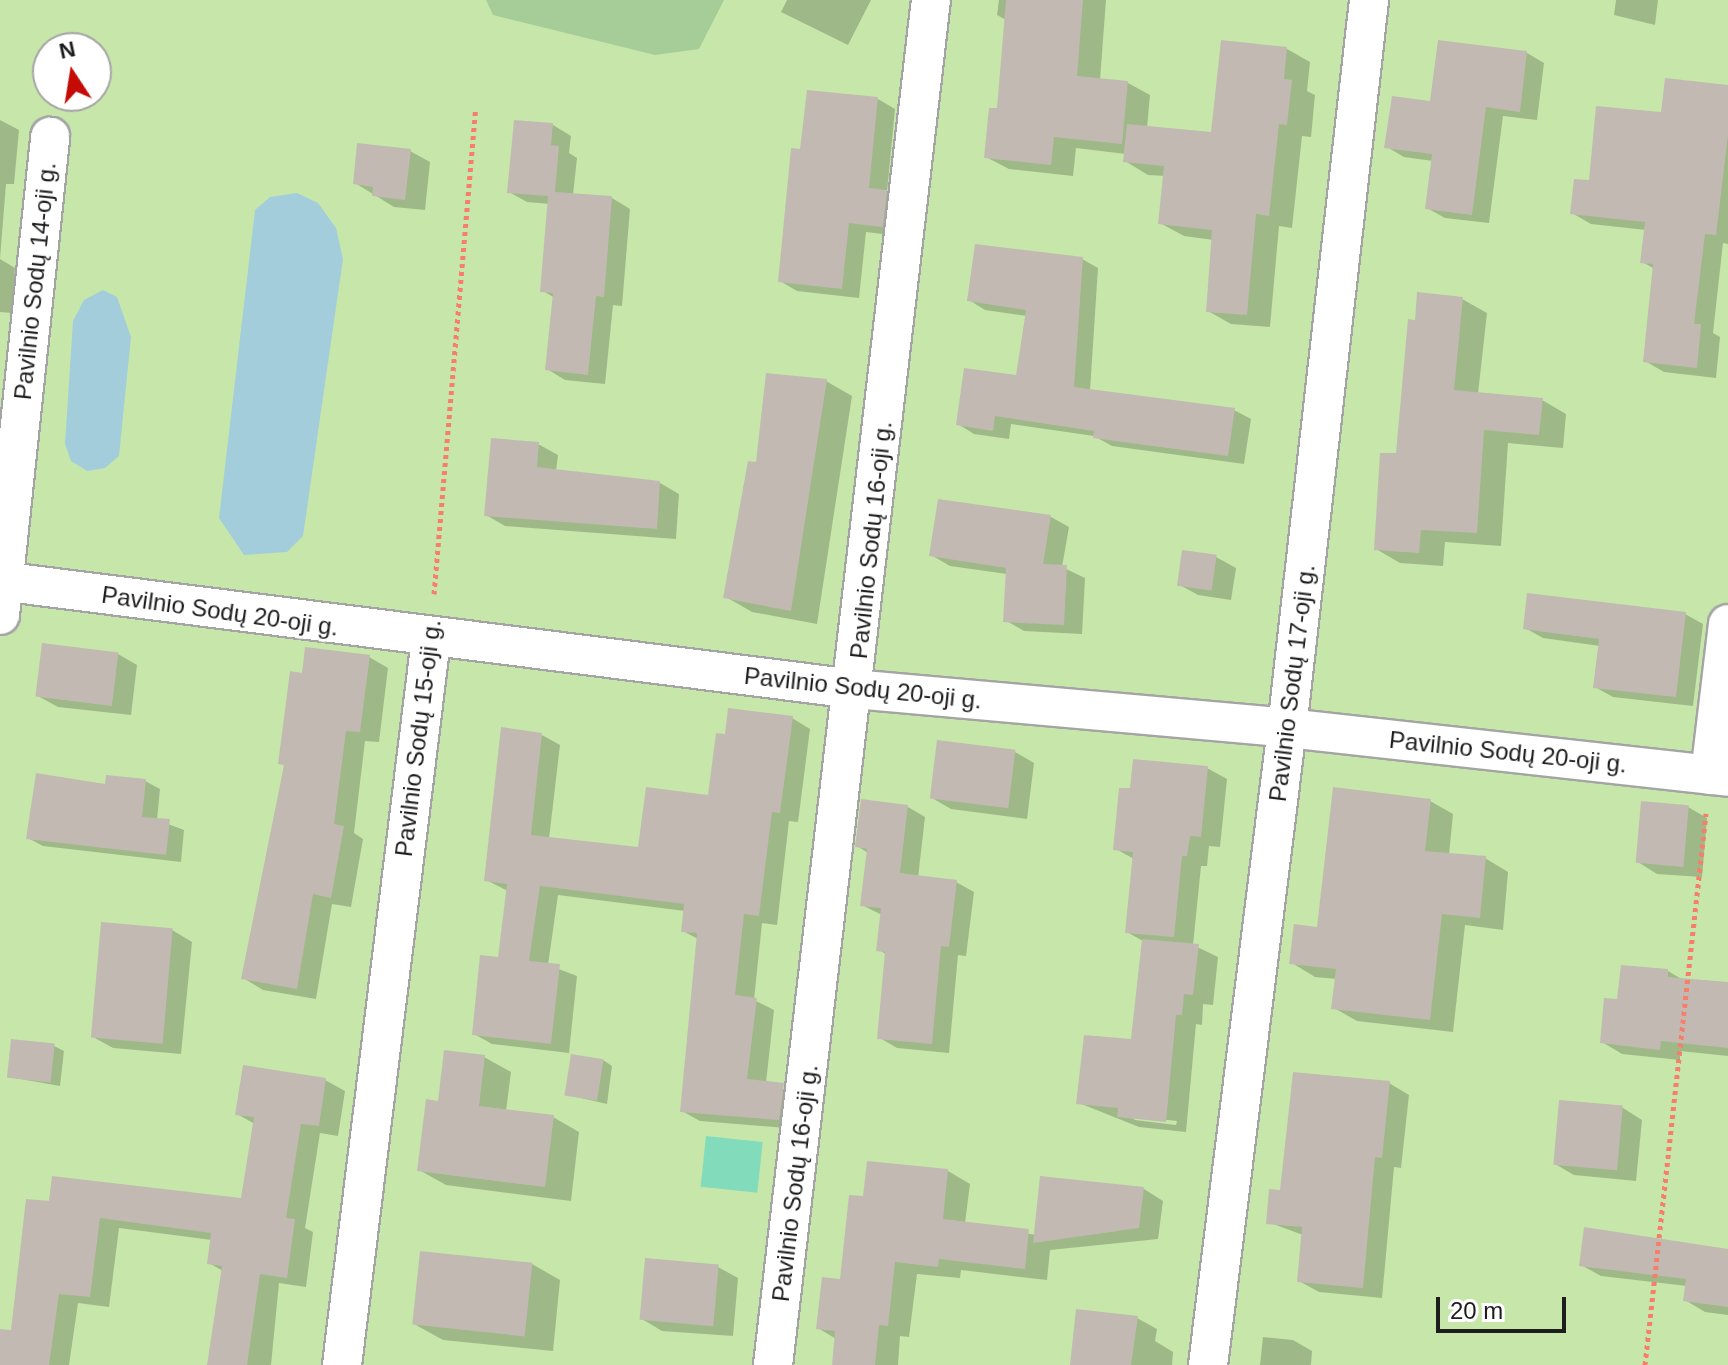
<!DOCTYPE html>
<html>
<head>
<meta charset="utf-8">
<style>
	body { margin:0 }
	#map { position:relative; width:1728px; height:1365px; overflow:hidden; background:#eeeae3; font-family:Helvetica,sans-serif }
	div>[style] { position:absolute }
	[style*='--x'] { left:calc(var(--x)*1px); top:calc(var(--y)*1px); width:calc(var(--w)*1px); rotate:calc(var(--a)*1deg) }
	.grass>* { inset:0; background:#c6e7a9 }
	.forest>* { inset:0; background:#a6cc98 }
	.pitch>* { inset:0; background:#82dbbb; transform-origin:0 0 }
	.water>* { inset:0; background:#a4cddb }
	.shadow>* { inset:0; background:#0003 }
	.building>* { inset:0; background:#c2bab2; transform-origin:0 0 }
	.path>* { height:5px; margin-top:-2.5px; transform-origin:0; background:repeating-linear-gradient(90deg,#f67e6b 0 4px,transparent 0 8px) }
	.roads { filter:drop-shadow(2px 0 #a4a4a4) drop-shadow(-2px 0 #a4a4a4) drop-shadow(0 2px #a4a4a4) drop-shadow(0 -2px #a4a4a4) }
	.street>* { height:38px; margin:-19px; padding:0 19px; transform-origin:19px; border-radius:19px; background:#fff }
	span { translate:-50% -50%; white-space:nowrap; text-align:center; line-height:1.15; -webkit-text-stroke:6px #fff; paint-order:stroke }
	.street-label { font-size:24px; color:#1d1d1d }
	.north { position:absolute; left:32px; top:32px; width:80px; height:80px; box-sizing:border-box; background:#fff; border:2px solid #a5a5a5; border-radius:50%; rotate:348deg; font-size:22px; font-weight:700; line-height:32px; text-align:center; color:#1d1d1d }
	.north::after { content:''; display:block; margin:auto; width:28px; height:36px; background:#c40b05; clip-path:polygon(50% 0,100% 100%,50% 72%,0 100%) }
	.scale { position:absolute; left:1436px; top:1297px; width:130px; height:36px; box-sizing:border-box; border:4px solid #1d1d1d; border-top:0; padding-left:10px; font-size:24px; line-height:28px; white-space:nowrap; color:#1d1d1d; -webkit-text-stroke:6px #fff; paint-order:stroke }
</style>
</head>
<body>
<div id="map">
	<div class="grass">
		<i style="clip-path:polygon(evenodd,0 0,1728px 0,1728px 1365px,0 1365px,0 0,48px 48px,96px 48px,96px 96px,48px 96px,48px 48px)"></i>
	</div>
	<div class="forest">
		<i style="clip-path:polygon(486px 0,724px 0,699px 49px,655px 55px,493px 15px)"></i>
	</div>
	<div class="pitch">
		<i style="left:706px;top:1136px;width:57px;height:51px;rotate:6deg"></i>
	</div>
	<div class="water">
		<i style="clip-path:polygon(297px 193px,318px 203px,336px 228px,343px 259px,303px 536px,287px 552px,244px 555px,219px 518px,255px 210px,270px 197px)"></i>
		<i style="clip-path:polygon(103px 290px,117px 297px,131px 337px,119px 456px,105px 468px,87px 471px,71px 461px,65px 444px,73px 321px,84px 300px)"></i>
	</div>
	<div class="shadow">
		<i style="clip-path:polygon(787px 0,871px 0,848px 45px,781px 12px)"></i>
		<i style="clip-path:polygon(999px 0,1106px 0,1100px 80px,1128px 83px,1150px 95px,1147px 128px,1213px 134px,1287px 49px,1310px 62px,1307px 91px,1315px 95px,1311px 137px,1302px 136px,1292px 228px,1279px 226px,1270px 327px,1231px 324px,1208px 311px,1214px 240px,1184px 236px,1160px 223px,1165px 176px,1148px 175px,1125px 161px,1126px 154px,1076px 148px,1073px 176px,1009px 169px,986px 157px,999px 111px,1006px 20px,997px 15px)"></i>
		<i style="clip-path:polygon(1616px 0,1658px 0,1655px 25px,1614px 15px)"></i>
		<i style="clip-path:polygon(1439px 42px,1527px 53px,1544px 63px,1537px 120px,1503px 116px,1489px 223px,1445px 218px,1427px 208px,1433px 161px,1404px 157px,1387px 147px,1432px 104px)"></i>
		<i style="clip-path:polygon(1728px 87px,1728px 244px,1723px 243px,1713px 333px,1720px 337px,1716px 378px,1664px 372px,1645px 361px,1655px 269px,1642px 262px,1646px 230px,1591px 224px,1572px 213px,1591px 182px,1663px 114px)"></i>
		<i style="clip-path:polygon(878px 99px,895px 109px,887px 192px,904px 202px,900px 236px,866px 232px,859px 298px,797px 291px,780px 281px,802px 151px)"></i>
		<i style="clip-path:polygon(0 120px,19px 130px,14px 184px,6px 184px,0 259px,15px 268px,12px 313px,0 312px)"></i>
		<i style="clip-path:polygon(553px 125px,571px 136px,569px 153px,577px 158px,573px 195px,612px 198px,630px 209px,622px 306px,613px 305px,605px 384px,565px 380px,547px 369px,555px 298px,543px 291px,550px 204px,527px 202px,509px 192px)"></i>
		<i style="clip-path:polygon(410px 151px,430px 162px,425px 210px,394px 207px,355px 183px)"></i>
		<i style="clip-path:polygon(1082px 259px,1098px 268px,1090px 391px,1234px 410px,1251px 419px,1244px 464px,1112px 446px,1094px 436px,1011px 424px,1009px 439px,974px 434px,958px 424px,1018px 377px,1027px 316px,985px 310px,969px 300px)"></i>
		<i style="clip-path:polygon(1462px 299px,1487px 313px,1478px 394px,1542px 400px,1566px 414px,1563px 448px,1508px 443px,1501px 546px,1445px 542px,1443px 566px,1400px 563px,1376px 549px,1398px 455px)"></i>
		<i style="clip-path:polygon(826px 381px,852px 396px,817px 624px,752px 612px,726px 597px)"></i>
		<i style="clip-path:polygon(538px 444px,558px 455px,556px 471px,660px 483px,679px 494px,676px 539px,505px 526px,486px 515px)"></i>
		<i style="clip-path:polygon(1051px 517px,1069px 527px,1062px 567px,1085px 578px,1082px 634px,1024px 631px,1005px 620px,1007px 574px,950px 566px,931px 555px)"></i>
		<i style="clip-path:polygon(1216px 557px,1236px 568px,1231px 600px,1198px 595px,1178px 584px)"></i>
		<i style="clip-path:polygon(1685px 614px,1703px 624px,1693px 706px,1613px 697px,1595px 687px,1600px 646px,1543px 638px,1525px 628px)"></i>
		<i style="clip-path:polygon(118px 654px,137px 665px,131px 715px,58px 707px,38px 696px)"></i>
		<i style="clip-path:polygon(369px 657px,388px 668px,379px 742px,365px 741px,354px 833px,363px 839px,351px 907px,332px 904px,316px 999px,263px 990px,243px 978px,285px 766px,280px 763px,303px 675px)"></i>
		<i style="clip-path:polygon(792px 718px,810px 729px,798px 822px,789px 821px,777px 925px,762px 923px,754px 1000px,774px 1010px,766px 1083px,801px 1095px,797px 1129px,700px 1121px,682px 1111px,698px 939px,683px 931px,685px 911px,558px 895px,548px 965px,577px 976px,569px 1053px,492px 1044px,474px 1034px,500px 959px,508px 891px,486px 880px,542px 735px,560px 745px,549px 839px,640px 849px,710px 797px,726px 737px)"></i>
		<i style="clip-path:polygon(1015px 752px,1034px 763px,1027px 819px,951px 809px,932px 798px)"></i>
		<i style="clip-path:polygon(evenodd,1207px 768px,1227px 779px,1220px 847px,1209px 846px,1207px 866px,1201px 866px,1193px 945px,1218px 957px,1213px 1005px,1203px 1004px,1202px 1025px,1196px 1024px,1186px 1132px,1139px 1127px,1079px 1103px,1132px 1041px,1143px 941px,1127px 932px,1134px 859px,1116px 849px,1132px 790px,1207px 768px,1131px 1116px,1177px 1121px,1176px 1125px,1135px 1120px,1131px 1116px)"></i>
		<i style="clip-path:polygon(145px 781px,160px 789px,157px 820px,184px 830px,181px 862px,43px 846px,28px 838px,107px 786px)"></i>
		<i style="clip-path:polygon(1430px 801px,1453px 814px,1449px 855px,1485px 858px,1508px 872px,1503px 930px,1465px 925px,1453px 1032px,1357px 1021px,1334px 1008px,1337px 979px,1315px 977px,1292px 963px)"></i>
		<i style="clip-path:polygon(908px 807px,925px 817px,918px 878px,956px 882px,974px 892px,966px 956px,958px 955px,949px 1053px,897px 1048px,880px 1038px,887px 955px,878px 949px,882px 915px,862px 905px,868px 853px,857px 846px)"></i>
		<i style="clip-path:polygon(1688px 807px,1707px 818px,1702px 877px,1657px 874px,1638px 862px)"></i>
		<i style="clip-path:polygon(172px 930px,192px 942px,181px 1054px,113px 1048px,93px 1037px)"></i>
		<i style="clip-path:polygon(1668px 971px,1683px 980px,1728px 984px,1728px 1056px,1680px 1051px,1680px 1060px,1622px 1054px,1602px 1042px,1619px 1001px)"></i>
		<i style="clip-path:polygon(54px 1046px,64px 1051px,60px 1086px,9px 1077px)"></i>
		<i style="clip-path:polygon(484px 1057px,511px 1072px,506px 1111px,553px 1117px,579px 1132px,571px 1201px,446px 1185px,419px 1170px,440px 1103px)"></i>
		<i style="clip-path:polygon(603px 1060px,612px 1066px,607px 1104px,568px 1095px)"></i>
		<i style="clip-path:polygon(325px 1080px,345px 1091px,338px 1136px,320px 1133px,305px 1228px,313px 1232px,306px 1287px,279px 1283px,271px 1365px,208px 1365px,223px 1271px,209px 1263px,212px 1240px,119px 1228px,109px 1307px,78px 1303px,69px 1365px,0 1365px,0 1331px,13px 1332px,28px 1201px,243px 1200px,255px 1124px,237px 1114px)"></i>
		<i style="clip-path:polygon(1389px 1083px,1409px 1095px,1401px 1168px,1394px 1167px,1382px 1298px,1319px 1292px,1299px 1281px,1303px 1235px,1268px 1222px,1282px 1192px)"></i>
		<i style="clip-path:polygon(1623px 1108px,1642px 1120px,1636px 1181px,1574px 1175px,1555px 1164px)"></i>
		<i style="clip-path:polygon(948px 1171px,970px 1184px,965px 1223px,1036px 1235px,1144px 1189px,1163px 1201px,1158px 1239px,1050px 1250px,1047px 1280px,961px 1270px,960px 1278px,917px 1274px,909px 1337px,900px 1336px,898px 1365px,834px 1365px,836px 1339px,818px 1328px,842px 1281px,865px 1198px)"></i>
		<i style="clip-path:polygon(1728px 1251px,1728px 1315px,1705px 1312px,1685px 1300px,1687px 1286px,1601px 1276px,1581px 1265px)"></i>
		<i style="clip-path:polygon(532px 1264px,560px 1280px,553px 1351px,443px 1340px,414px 1324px)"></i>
		<i style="clip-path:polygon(718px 1267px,738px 1278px,733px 1336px,662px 1331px,642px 1319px)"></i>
		<i style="clip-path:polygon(1137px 1318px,1157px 1329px,1155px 1341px,1173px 1352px,1172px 1365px,1072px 1365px)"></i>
		<i style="clip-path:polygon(1263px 1337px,1293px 1340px,1312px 1351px,1311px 1365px,1260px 1365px)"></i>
	</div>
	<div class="building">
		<i style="clip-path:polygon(1006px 0,1083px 0,1077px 76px,1128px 81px,1122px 144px,1054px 137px,1051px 165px,984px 158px,989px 108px,997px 108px)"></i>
		<i style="clip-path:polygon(1221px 40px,1287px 47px,1284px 79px,1292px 80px,1287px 125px,1279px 124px,1269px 216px,1256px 214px,1247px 315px,1206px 312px,1212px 230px,1158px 224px,1164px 166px,1123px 162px,1127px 124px,1211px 132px)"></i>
		<i style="clip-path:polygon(1438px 40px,1527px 51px,1520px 112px,1486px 107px,1472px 215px,1425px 209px,1432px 154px,1384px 148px,1392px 96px,1430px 101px)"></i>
		<i style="clip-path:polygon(1665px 78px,1728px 85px,1728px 135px,1716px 235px,1705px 234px,1694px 324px,1701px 324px,1697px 368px,1643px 362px,1653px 264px,1640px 263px,1645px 222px,1570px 214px,1574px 179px,1589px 180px,1596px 106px,1661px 112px)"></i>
		<i style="clip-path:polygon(807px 90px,878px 97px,869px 188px,887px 190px,883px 227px,849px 223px,842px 289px,778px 282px,791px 148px,800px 149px)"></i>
		<i style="clip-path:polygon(514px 120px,553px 123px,551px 145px,559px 146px,555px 192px,612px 196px,604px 297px,596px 296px,588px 375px,545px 370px,553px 293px,540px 292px,548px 196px,507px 193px)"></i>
		<i style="clip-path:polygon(357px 143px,411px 149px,405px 200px,372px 196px,373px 187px,353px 184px)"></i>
		<i style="clip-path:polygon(975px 244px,1083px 257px,1074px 387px,1235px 408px,1228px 456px,1093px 438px,1094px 431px,995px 416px,993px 431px,956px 425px,964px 368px,1016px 375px,1026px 310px,967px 301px)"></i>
		<i style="clip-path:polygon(1417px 292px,1463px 297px,1454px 390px,1543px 398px,1539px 435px,1484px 430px,1477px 533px,1421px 530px,1419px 553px,1374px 550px,1380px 453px,1396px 453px,1408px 319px,1415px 320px)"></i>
		<i style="clip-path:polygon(766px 373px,827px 379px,791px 611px,723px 598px,748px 461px,756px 462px)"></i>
		<i style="clip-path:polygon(491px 438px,539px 442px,537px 467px,660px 481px,657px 529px,484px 516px)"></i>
		<i style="clip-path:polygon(938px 499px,1051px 515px,1043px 564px,1067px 565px,1064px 625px,1003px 622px,1006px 568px,929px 556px)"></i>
		<i style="left:1182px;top:550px;width:35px;height:36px;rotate:8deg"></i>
		<i style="clip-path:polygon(1527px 593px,1686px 612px,1676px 697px,1593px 688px,1599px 639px,1523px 629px)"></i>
		<i style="left:42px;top:643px;width:77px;height:54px;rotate:7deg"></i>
		<i style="clip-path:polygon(305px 647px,370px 655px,360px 732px,346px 731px,334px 824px,344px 826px,331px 898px,313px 894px,297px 989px,241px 979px,284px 765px,278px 764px,290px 671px,302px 673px)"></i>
		<i style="clip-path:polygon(728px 708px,793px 716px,780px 813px,772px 812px,759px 916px,744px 914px,735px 995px,757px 998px,747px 1079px,784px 1083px,779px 1120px,680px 1112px,697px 933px,681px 932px,684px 904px,540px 886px,529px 961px,560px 964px,551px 1044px,472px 1035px,480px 955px,498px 957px,507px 884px,484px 881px,501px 727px,542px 733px,531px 835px,638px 847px,646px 787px,708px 795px,716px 733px,725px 734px)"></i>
		<i style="left:937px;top:740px;width:79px;height:59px;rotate:7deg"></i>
		<i style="clip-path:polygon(1133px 759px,1208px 766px,1201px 837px,1190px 836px,1187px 856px,1182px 856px,1174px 937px,1125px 933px,1133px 852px,1113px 850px,1119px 788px,1130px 788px)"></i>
		<i style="clip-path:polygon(36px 773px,105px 784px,106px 775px,146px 779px,142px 817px,170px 819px,166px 855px,26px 839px)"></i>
		<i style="clip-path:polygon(1333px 787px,1431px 799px,1425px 851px,1486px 856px,1480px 918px,1442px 914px,1430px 1020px,1331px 1009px,1336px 969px,1289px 964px,1294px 924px,1317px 927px)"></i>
		<i style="clip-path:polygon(861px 799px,908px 805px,900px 873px,957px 880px,949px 947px,941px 946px,932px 1044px,877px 1039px,885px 952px,876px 951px,881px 908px,860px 906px,867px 849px,855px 847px)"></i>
		<i style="left:1641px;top:801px;width:48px;height:62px;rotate:5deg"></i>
		<i style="left:101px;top:922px;width:72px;height:116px;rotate:5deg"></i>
		<i style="clip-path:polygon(1142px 939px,1199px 944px,1193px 995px,1184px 994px,1182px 1015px,1176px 1015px,1166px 1122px,1117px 1117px,1118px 1108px,1076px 1104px,1084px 1035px,1131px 1039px)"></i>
		<i style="clip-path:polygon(1621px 965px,1668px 969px,1668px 977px,1728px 982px,1728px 1048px,1661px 1041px,1660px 1050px,1600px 1043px,1604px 998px,1617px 999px)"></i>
		<i style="left:11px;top:1039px;width:44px;height:39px;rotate:6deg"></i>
		<i style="clip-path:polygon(444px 1050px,485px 1055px,479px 1106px,554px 1115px,545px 1187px,417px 1171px,426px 1099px,438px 1101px)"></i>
		<i style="left:571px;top:1054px;width:33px;height:42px;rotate:9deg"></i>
		<i style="clip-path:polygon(243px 1065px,326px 1078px,319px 1126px,301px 1124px,286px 1218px,295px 1219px,287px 1278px,260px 1274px,247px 1365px,207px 1365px,222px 1266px,207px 1264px,211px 1233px,100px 1218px,90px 1297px,59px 1294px,49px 1365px,0 1365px,0 1329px,11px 1330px,26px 1199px,49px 1201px,52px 1176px,241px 1198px,254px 1117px,235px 1115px)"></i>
		<i style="clip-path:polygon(1293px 1072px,1390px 1081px,1382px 1158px,1375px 1157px,1363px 1288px,1297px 1282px,1302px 1227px,1266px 1224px,1269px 1189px,1280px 1190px)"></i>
		<i style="left:1559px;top:1100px;width:64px;height:65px;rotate:5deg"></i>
		<i style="clip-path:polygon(867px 1161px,948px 1169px,943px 1219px,1029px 1229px,1025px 1269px,939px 1259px,938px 1267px,895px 1262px,888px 1326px,879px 1325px,875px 1365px,832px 1365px,835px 1331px,816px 1329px,822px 1277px,840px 1279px,849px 1195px,863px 1196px)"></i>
		<i style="clip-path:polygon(1040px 1176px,1144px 1187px,1139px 1228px,1033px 1243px)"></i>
		<i style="clip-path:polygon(1584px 1227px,1728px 1249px,1728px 1307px,1683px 1301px,1686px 1279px,1579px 1266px)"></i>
		<i style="left:420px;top:1251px;width:113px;height:74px;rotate:6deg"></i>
		<i style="left:645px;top:1258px;width:74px;height:62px;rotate:5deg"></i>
		<i style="clip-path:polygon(1076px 1309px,1138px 1316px,1131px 1365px,1070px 1365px)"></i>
	</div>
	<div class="path">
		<i style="--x:434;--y:594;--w:487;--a:-85.1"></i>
		<i style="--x:1645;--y:1365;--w:555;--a:-83.69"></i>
	</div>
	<div class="roads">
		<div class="street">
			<i style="--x:0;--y:581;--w:861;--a:7.21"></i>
			<i style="--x:854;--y:689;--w:435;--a:5.1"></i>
			<i style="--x:1287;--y:728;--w:444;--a:6.3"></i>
			<i style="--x:0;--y:615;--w:481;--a:-84"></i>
			<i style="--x:1710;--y:775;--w:152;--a:-83.2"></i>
			<i style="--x:342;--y:1365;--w:731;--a:-83.01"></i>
			<i style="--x:773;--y:1365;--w:1374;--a:-83.4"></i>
			<i style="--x:1208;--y:1365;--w:642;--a:-82.93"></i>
			<i style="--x:1287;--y:728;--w:733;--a:-83.57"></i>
		</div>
	</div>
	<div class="street-label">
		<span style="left:35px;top:281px;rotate:-84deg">Pavilnio Sodų 14-oji g.</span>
		<span style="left:871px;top:540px;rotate:-84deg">Pavilnio Sodų 16-oji g.</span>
		<span style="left:220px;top:611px;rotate:8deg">Pavilnio Sodų 20-oji g.</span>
		<span style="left:1292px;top:683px;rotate:-83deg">Pavilnio Sodų 17-oji g.</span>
		<span style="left:863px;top:688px;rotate:6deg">Pavilnio Sodų 20-oji g.</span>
		<span style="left:418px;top:738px;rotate:-83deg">Pavilnio Sodų 15-oji g.</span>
		<span style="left:1508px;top:752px;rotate:6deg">Pavilnio Sodų 20-oji g.</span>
		<span style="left:795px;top:1183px;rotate:-83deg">Pavilnio Sodų 16-oji g.</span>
	</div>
	<div class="north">N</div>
	<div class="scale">20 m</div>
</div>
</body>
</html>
